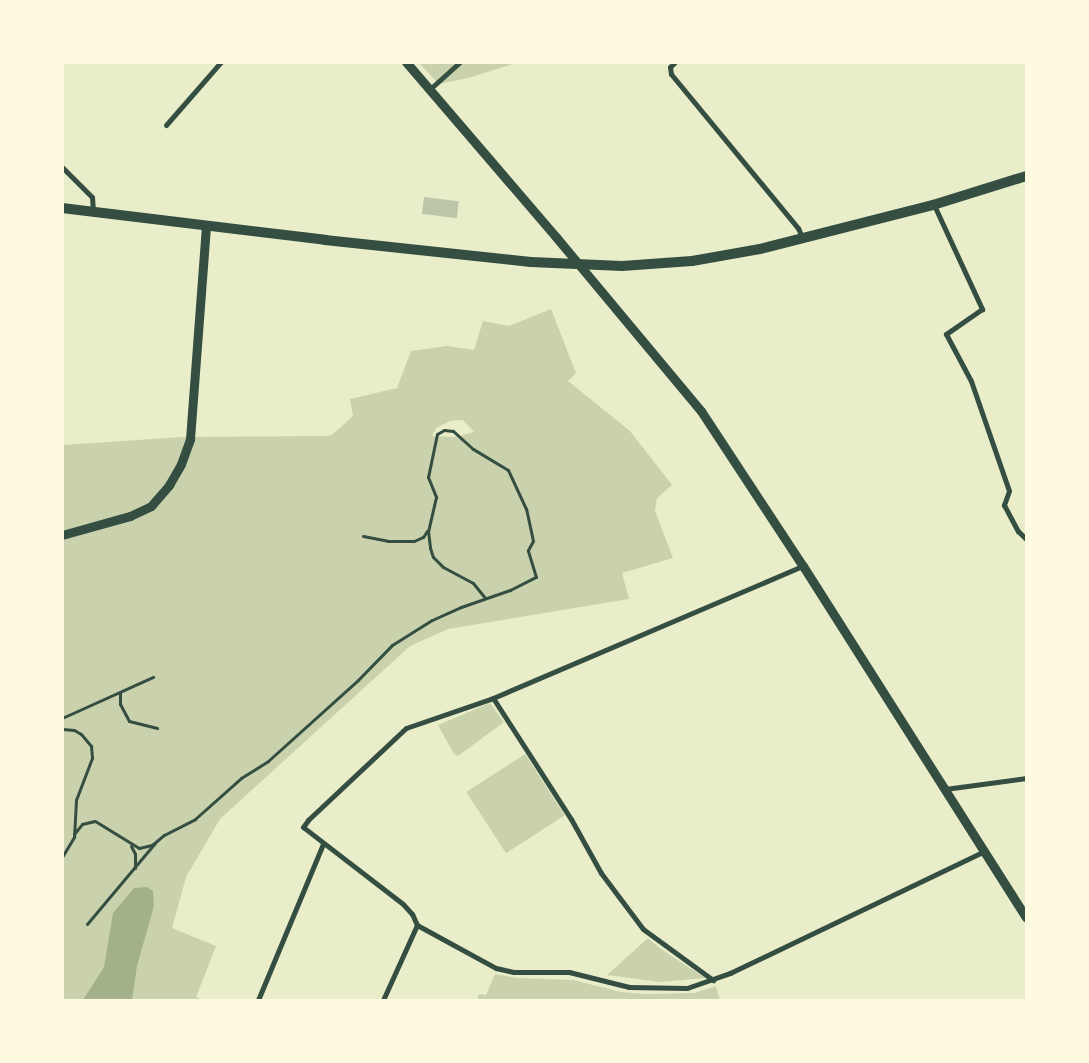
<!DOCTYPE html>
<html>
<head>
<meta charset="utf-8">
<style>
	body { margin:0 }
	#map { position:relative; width:1089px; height:1063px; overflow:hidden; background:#e9edc9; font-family:Barlow,sans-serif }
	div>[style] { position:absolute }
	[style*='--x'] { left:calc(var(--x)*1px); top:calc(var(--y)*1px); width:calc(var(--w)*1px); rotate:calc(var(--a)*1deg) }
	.green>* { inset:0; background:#cad2ad; transform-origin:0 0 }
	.water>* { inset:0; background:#a3b18a }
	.building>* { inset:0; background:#bcc5a7; transform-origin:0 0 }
	.service>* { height:3px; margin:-1.5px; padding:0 1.5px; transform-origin:1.5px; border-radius:1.5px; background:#344e41 }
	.minor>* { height:5px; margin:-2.5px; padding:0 2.5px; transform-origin:2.5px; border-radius:2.5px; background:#344e41 }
	.tertiary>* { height:9px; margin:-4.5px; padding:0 4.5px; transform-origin:4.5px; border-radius:4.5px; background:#344e41 }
	.primary>* { height:10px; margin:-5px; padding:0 5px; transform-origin:5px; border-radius:5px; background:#344e41 }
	span { translate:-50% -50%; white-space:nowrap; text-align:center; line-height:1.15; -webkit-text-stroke:4px #fefae0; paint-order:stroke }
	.frame { position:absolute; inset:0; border:64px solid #fefae0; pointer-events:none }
</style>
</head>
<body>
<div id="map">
	<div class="green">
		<i style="clip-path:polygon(419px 63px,516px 63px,468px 78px,439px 84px)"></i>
		<i style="clip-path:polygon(evenodd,551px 309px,576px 373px,568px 381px,630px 431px,672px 485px,657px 498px,655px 511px,673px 558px,622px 573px,629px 599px,448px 629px,410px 646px,220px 819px,186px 877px,172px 928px,216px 946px,196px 997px,202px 1000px,63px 1000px,63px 445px,182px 437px,328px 436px,333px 434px,353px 416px,350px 399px,397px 388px,411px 351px,447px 346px,474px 350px,483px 321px,509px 326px,551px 309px,463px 420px,474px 432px,455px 437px,432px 436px,436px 428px,450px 421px,463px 420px)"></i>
		<i style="clip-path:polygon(490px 703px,504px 722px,458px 756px,454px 754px,438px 725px)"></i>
		<i style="left:525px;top:754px;width:73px;height:70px;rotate:57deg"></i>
		<i style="clip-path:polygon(648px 938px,658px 947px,705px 978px,660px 982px,607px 975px)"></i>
		<i style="clip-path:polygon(495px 974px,517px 978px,573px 980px,621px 992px,645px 994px,694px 993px,716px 986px,720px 1000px,477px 1000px,479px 994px,486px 995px)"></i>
	</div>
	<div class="water">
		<i style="clip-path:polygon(147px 887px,153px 891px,154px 906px,137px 966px,132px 1000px,83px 1000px,104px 967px,113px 913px,134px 888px)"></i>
	</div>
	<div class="building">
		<i style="left:424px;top:197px;width:35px;height:17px;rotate:7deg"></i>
	</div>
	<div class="service">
		<i style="--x:363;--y:536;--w:25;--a:11"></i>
		<i style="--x:388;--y:541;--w:26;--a:0"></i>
		<i style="--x:414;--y:541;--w:10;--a:-24"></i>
		<i style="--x:423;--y:537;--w:7;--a:-56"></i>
		<i style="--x:120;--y:693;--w:11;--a:90"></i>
		<i style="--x:120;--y:704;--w:19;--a:62"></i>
		<i style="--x:129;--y:721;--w:29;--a:14"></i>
		<i style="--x:62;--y:718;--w:100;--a:-24.3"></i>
		<i style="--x:62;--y:729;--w:12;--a:5"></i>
		<i style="--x:74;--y:730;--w:8;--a:30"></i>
		<i style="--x:81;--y:734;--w:16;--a:50"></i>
		<i style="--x:91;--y:746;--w:12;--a:85"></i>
		<i style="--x:92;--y:758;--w:45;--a:110.9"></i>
		<i style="--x:76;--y:800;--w:37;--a:93"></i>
		<i style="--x:74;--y:837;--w:23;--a:121"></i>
		<i style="--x:74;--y:834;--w:13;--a:-51"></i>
		<i style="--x:82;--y:824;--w:13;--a:-13"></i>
		<i style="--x:95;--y:821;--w:52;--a:31.5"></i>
		<i style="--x:139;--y:848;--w:13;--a:-13"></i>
		<i style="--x:152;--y:845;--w:16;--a:-40"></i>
		<i style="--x:164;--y:835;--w:35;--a:-27"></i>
		<i style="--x:195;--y:819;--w:62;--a:-41.7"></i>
		<i style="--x:241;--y:778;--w:32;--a:-32"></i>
		<i style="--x:268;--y:761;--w:121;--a:-42"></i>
		<i style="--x:358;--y:680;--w:49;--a:-45.8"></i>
		<i style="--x:392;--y:645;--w:47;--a:-32"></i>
		<i style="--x:432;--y:620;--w:32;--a:-24"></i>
		<i style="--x:461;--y:607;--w:52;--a:-19.1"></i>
		<i style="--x:510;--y:590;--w:29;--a:-27"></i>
		<i style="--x:536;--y:577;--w:28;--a:-107"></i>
		<i style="--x:528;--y:550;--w:10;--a:-61"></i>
		<i style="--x:533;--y:541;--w:33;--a:-102"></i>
		<i style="--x:526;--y:509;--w:43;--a:-114.8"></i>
		<i style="--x:508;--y:470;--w:41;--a:-149"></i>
		<i style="--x:473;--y:449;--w:27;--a:-138"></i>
		<i style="--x:453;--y:431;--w:9;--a:-174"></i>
		<i style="--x:444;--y:430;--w:8;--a:150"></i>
		<i style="--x:437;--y:434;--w:44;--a:101.8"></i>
		<i style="--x:428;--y:477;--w:22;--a:68"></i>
		<i style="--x:436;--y:497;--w:35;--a:103"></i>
		<i style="--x:428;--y:531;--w:17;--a:83"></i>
		<i style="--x:430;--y:548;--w:9;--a:72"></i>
		<i style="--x:433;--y:557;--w:14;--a:45"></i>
		<i style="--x:443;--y:567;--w:34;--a:28"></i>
		<i style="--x:473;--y:583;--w:19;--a:51"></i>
		<i style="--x:131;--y:846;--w:9;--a:63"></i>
		<i style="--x:135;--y:854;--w:14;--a:90"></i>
		<i style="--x:87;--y:924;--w:106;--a:-50"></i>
	</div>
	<div class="minor">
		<i style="--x:675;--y:62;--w:7;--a:135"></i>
		<i style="--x:670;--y:67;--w:7;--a:82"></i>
		<i style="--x:671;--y:74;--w:200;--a:50.5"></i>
		<i style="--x:798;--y:228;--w:12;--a:66"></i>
		<i style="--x:430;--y:89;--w:40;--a:-42"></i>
		<i style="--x:166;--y:125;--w:84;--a:-48.9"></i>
		<i style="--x:62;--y:167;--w:42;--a:45"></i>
		<i style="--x:92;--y:197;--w:14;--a:86"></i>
		<i style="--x:934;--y:205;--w:115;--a:65.2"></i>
		<i style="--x:982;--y:309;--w:44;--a:145.2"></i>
		<i style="--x:946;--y:334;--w:53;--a:62"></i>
		<i style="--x:971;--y:381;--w:116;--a:70.9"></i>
		<i style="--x:1009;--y:491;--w:15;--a:110"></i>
		<i style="--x:1004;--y:505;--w:30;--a:62"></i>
		<i style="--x:1018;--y:531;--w:11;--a:45"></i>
		<i style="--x:493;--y:698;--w:144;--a:57.2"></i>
		<i style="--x:571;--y:819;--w:62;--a:60.9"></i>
		<i style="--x:601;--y:873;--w:70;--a:53.1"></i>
		<i style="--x:643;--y:929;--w:87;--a:36.1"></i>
		<i style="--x:945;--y:789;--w:82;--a:-7.7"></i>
		<i style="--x:417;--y:925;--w:12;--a:-114"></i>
		<i style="--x:412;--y:914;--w:13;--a:-132"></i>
		<i style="--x:403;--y:904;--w:126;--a:-142.4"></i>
		<i style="--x:303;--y:827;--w:9;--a:-54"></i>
		<i style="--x:308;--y:820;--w:134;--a:-43.2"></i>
		<i style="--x:406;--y:728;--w:92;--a:-19"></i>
		<i style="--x:493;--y:698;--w:337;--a:-23.1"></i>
		<i style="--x:258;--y:1000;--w:169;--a:-67.4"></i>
		<i style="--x:383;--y:1000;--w:82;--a:-65.6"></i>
		<i style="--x:417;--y:925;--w:90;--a:28.6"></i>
		<i style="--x:496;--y:968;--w:18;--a:13"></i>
		<i style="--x:514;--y:972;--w:55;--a:0"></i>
		<i style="--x:569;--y:972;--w:62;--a:14"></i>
		<i style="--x:629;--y:987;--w:58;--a:1"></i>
		<i style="--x:687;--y:988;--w:46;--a:-19.2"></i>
		<i style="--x:730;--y:973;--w:283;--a:-25.6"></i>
	</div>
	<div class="tertiary">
		<i style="--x:406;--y:62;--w:230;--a:49.4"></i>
		<i style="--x:556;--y:237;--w:226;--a:50.2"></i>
		<i style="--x:701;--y:411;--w:186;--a:56.7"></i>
		<i style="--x:803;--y:566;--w:416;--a:57.6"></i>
		<i style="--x:62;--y:535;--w:71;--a:-15.6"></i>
		<i style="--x:130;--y:516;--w:23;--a:-25"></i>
		<i style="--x:151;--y:506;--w:28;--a:-49"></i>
		<i style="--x:169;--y:485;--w:24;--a:-60"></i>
		<i style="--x:181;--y:464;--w:27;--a:-70"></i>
		<i style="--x:190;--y:439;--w:214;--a:-85.7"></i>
	</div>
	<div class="primary">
		<i style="--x:62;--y:208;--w:265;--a:6.9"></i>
		<i style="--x:325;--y:240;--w:207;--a:6.1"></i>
		<i style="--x:531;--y:262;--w:91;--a:2.5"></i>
		<i style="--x:622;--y:266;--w:70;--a:-4.1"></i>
		<i style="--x:692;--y:261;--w:69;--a:-10"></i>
		<i style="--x:760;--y:249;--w:179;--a:-14.3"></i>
		<i style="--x:933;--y:205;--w:97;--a:-17.3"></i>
	</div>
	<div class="frame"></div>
</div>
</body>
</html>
